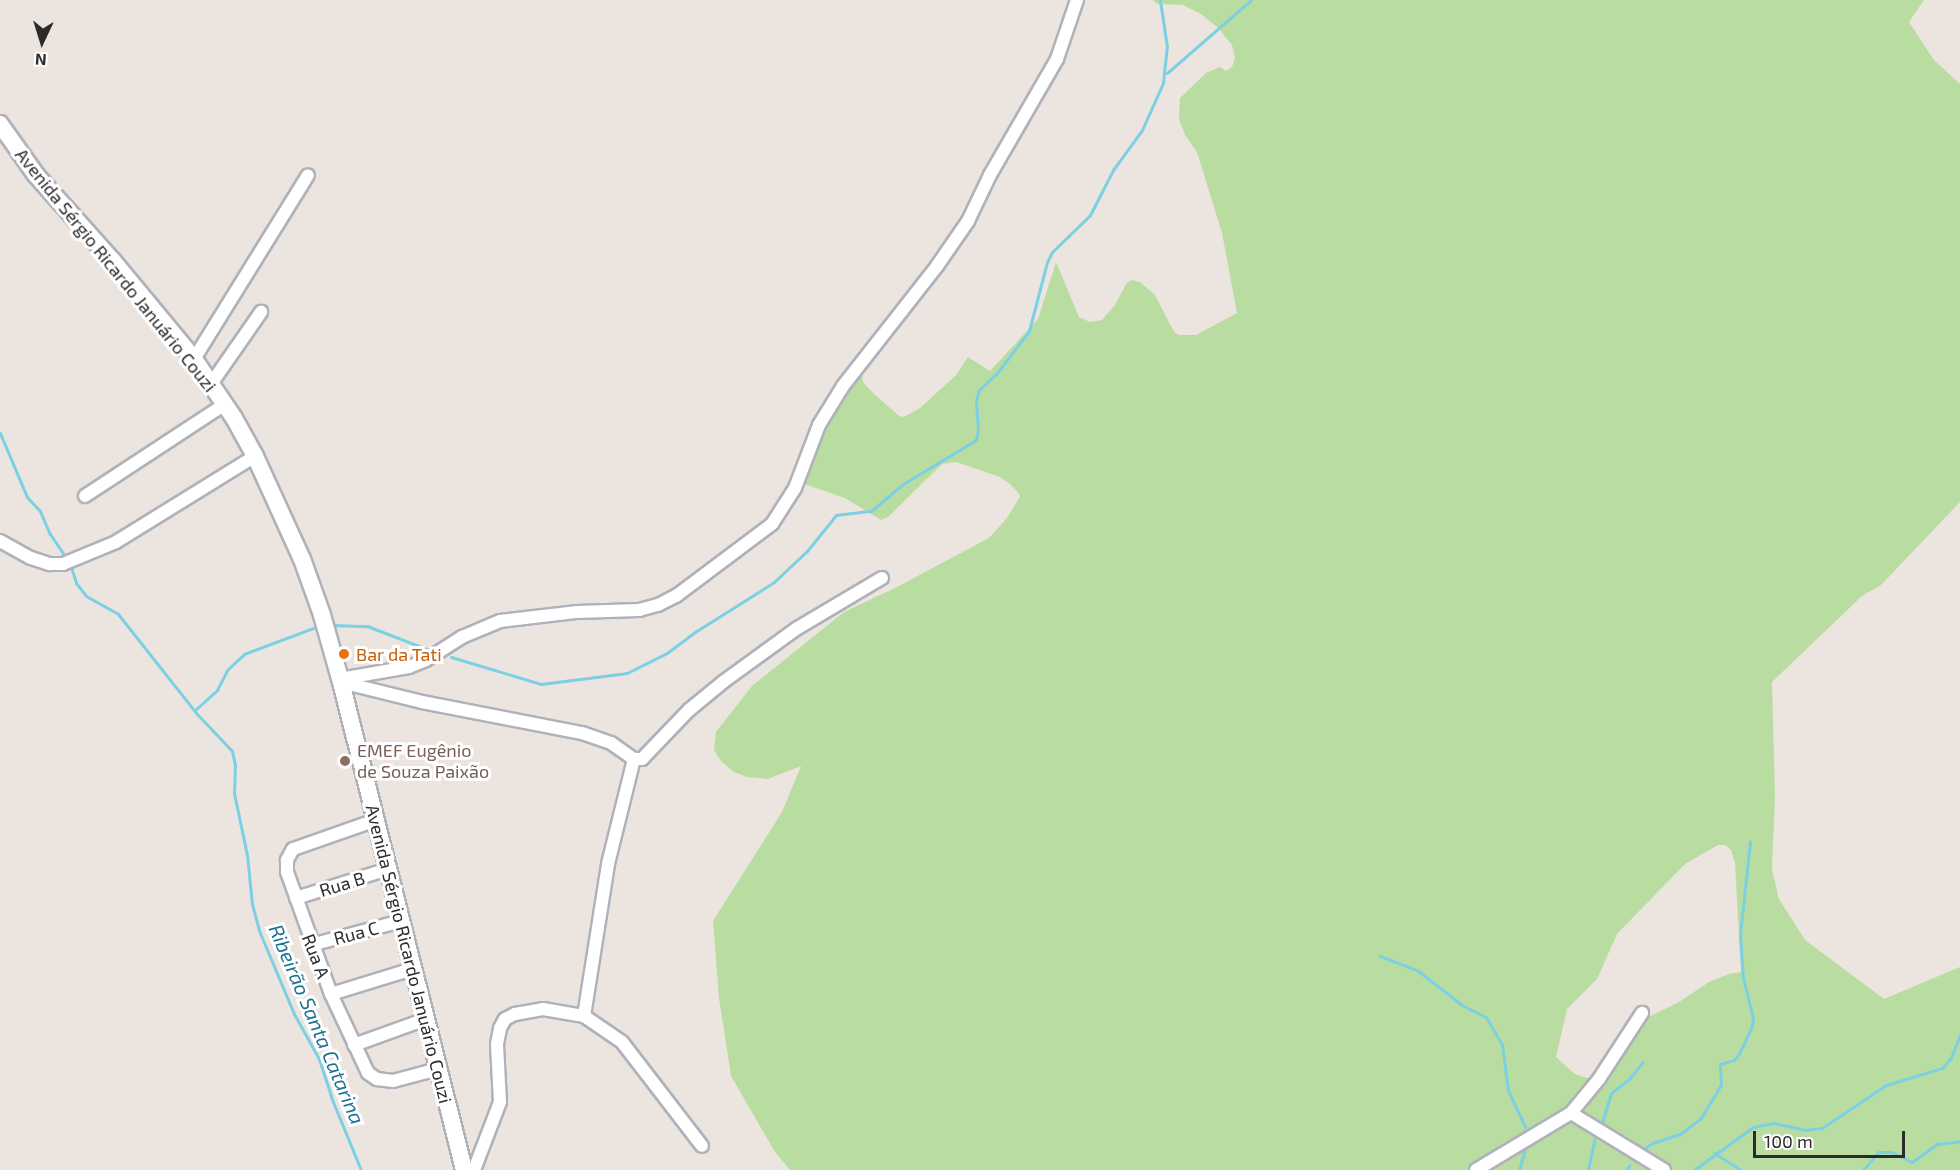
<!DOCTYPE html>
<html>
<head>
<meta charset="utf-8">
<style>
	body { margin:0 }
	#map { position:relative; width:1960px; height:1170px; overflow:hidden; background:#ece5df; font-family:"Exo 2",sans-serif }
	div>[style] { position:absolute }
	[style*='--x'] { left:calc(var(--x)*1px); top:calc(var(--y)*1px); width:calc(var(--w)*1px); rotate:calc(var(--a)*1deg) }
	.green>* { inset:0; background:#b9dda0 }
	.stream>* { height:3px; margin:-1.5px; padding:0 1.5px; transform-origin:1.5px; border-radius:1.5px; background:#7bd0e4 }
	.roads { filter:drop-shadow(2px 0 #afb2ba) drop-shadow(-2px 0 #afb2ba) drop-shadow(0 2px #afb2ba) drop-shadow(0 -2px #afb2ba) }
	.street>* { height:12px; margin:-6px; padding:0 6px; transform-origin:6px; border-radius:6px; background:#fff }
	.secondary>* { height:16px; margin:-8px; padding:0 8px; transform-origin:8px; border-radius:8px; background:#fff }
	.dots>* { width:16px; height:16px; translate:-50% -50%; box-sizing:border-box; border:3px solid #fff; border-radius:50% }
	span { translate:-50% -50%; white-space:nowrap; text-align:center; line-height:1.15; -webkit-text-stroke:6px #fff; paint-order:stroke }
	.street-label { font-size:18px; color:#2b2b2b }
	.food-label { font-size:18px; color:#c56008 }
	.left { translate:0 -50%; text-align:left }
	.education-label { font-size:18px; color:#785e54 }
	.water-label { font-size:20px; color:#197191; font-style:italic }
	.north { position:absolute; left:12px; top:12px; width:60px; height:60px; -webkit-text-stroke:4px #fff; paint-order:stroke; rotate:184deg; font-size:16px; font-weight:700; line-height:24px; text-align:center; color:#2b2b2b }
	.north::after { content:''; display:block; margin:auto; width:21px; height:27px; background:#2b2b2b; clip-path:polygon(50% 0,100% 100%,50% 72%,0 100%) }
	.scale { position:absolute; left:1753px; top:1131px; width:152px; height:27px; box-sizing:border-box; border:3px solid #2b2b2b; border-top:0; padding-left:8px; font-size:18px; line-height:21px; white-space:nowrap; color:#2b2b2b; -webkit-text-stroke:4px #fff; paint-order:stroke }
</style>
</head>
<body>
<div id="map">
	<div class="green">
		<i style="clip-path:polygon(evenodd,1153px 0,1924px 0,1909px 22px,1934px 60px,1960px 84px,1960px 502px,1881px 585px,1862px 596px,1772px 682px,1775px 796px,1772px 869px,1779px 899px,1805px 940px,1884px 999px,1960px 967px,1960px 1170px,790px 1170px,775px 1152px,731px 1076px,719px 998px,713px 921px,782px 812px,801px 766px,768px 779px,747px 777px,734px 772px,721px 761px,714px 750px,716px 732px,752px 686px,844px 612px,897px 587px,989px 538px,1007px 518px,1019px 498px,1020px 495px,1010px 484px,1000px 477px,956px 462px,942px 464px,888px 517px,881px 520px,845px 498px,801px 483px,820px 434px,862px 373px,863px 382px,872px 392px,899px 416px,904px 417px,920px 408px,956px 375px,968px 357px,990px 371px,1038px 319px,1056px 262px,1079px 317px,1090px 322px,1102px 320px,1115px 305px,1126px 284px,1131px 280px,1140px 282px,1155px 295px,1174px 332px,1179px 335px,1196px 335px,1237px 313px,1222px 233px,1197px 152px,1185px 135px,1179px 119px,1180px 98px,1206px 73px,1220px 67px,1226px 71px,1232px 67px,1235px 58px,1232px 45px,1218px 28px,1201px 14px,1183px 5px,1157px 4px,1153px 0,1718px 845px,1725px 845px,1731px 850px,1735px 863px,1741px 972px,1729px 974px,1709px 982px,1679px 1002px,1640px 1021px,1599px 1082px,1575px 1074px,1556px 1057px,1567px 1009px,1597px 979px,1617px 934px,1685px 864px,1718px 845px)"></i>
	</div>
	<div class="stream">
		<i style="--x:1167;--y:73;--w:111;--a:-41"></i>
		<i style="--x:0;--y:433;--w:69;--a:67.1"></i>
		<i style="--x:27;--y:497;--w:19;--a:47"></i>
		<i style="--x:40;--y:511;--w:25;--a:67"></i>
		<i style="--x:50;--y:534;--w:30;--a:56"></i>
		<i style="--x:70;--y:564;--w:20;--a:72"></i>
		<i style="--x:76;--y:583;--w:16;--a:52"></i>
		<i style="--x:86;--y:596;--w:37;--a:29"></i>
		<i style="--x:118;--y:614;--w:127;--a:51.7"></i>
		<i style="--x:197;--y:714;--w:51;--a:46.6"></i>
		<i style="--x:232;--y:751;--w:14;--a:78"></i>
		<i style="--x:235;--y:765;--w:28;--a:92"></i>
		<i style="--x:234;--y:793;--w:63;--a:78.2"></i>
		<i style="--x:247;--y:855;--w:49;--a:84.2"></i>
		<i style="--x:252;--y:904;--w:30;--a:75"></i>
		<i style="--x:260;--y:933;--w:88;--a:67.2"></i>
		<i style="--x:294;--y:1014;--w:51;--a:60.9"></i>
		<i style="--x:319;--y:1059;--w:40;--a:72"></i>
		<i style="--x:331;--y:1097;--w:79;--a:67.7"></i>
		<i style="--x:332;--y:625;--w:35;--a:2"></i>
		<i style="--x:367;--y:626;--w:70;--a:21"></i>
		<i style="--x:451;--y:657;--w:94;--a:16.7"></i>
		<i style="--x:541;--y:684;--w:87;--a:-7.3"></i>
		<i style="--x:627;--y:673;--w:45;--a:-26.6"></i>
		<i style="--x:667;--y:653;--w:35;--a:-37"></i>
		<i style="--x:695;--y:632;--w:93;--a:-32.3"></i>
		<i style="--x:774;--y:582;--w:45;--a:-43.2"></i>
		<i style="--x:807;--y:551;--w:46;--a:-51.1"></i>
		<i style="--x:836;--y:515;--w:35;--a:-7"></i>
		<i style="--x:871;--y:511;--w:42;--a:-40.2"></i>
		<i style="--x:903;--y:484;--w:85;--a:-31.1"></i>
		<i style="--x:976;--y:440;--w:10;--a:-79"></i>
		<i style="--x:978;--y:430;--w:29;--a:-94"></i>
		<i style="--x:976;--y:401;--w:11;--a:-75"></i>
		<i style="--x:979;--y:390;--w:25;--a:-43"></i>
		<i style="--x:997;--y:373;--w:53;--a:-52.7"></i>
		<i style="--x:1029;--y:331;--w:71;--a:-75.4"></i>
		<i style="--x:1047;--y:262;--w:11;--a:-63"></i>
		<i style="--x:1052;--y:252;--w:53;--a:-44.2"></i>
		<i style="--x:1090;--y:215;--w:51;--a:-62.9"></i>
		<i style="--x:1113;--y:170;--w:49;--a:-54.1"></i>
		<i style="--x:1142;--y:130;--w:51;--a:-65.9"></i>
		<i style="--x:1163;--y:83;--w:36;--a:-84"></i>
		<i style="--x:1167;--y:47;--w:48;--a:-98.5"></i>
		<i style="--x:195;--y:710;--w:30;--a:-42"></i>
		<i style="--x:217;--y:690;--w:22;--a:-63"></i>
		<i style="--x:227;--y:670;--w:23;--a:-43"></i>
		<i style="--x:244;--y:654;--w:77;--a:-20.6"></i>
		<i style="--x:1380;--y:956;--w:40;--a:21"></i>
		<i style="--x:1417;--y:970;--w:57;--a:37.9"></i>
		<i style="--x:1462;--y:1005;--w:27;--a:27"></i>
		<i style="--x:1486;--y:1017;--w:32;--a:60"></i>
		<i style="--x:1502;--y:1045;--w:45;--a:82.4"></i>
		<i style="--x:1508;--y:1090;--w:41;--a:65.3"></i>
		<i style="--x:1601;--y:1126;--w:34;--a:-73"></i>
		<i style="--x:1611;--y:1093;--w:23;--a:-38"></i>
		<i style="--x:1629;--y:1079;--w:22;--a:-51"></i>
		<i style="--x:1641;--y:1151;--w:14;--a:-36"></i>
		<i style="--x:1652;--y:1143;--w:29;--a:-18"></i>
		<i style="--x:1680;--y:1134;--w:26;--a:-37"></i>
		<i style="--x:1701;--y:1118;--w:39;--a:-59"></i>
		<i style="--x:1721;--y:1085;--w:21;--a:-93"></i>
		<i style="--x:1720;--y:1064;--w:15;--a:-16"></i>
		<i style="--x:1734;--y:1060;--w:8;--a:-50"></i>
		<i style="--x:1739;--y:1054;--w:31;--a:-65"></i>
		<i style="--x:1752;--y:1026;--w:8;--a:-83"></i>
		<i style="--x:1753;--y:1018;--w:41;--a:-104"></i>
		<i style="--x:1743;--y:978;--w:43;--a:-94"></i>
		<i style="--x:1740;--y:935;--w:94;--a:-83.9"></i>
		<i style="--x:1714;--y:1153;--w:32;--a:32"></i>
		<i style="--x:1519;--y:1170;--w:26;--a:-74"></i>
		<i style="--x:1588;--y:1170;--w:34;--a:-78"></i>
		<i style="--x:1626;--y:1170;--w:6;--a:-51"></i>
		<i style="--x:1694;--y:1170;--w:73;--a:-36.1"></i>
		<i style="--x:1753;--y:1127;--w:20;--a:-11"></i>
		<i style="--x:1773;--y:1123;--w:34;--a:12"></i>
		<i style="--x:1806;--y:1130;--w:16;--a:-7"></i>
		<i style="--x:1822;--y:1128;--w:77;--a:-33.9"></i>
		<i style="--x:1886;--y:1085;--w:59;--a:-16.9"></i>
		<i style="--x:1942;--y:1068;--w:13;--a:-48"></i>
		<i style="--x:1951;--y:1058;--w:25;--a:-69"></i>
		<i style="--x:1863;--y:1170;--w:23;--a:-50"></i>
		<i style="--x:1878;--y:1152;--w:14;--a:0"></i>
		<i style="--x:1892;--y:1152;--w:22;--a:27"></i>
		<i style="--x:1912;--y:1162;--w:31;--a:-36"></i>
		<i style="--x:1937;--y:1144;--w:23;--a:-7"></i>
	</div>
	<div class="roads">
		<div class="street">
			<i style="--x:194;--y:359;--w:216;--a:-58.2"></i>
			<i style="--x:211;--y:384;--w:88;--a:-55.2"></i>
			<i style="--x:85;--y:496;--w:168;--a:-33.3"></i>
			<i style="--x:0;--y:541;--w:35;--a:29"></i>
			<i style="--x:31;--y:558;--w:20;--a:18"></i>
			<i style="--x:50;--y:564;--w:13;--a:0"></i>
			<i style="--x:63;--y:564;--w:57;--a:-22.5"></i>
			<i style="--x:116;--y:542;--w:163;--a:-31.7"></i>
			<i style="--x:340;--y:679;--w:70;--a:-9.9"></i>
			<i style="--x:409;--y:667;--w:18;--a:-22"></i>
			<i style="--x:426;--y:660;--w:43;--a:-32.6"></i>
			<i style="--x:462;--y:637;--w:41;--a:-22.8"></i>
			<i style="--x:500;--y:621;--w:78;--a:-6.7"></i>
			<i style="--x:577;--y:612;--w:62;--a:-1.8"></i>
			<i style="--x:639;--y:610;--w:20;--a:-15"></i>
			<i style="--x:658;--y:605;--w:20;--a:-27"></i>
			<i style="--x:676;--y:596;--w:120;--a:-36.9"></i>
			<i style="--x:772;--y:524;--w:43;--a:-57.4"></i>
			<i style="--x:795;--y:488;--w:67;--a:-69.1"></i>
			<i style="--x:819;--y:425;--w:46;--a:-58.4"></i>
			<i style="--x:843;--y:386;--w:152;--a:-51.9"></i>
			<i style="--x:937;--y:266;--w:55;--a:-55.4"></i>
			<i style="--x:968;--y:221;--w:51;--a:-64.4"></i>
			<i style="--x:990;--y:175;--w:134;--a:-60"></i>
			<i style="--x:1057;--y:59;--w:62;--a:-71.3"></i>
			<i style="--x:341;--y:682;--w:83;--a:13.9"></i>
			<i style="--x:422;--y:702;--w:163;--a:11"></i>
			<i style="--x:582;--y:733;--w:31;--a:19"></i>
			<i style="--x:611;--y:743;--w:28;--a:35"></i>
			<i style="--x:634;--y:759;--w:8;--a:0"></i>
			<i style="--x:642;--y:759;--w:68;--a:-46.2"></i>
			<i style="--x:689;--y:710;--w:44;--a:-39.5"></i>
			<i style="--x:723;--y:682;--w:90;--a:-36"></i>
			<i style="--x:796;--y:629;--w:100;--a:-30.7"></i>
			<i style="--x:376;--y:820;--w:88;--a:160.7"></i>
			<i style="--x:293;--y:849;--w:13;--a:119"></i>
			<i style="--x:287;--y:860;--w:12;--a:90"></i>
			<i style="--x:287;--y:872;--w:130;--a:70.2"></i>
			<i style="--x:331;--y:994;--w:87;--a:64.9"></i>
			<i style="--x:368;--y:1073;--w:11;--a:34"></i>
			<i style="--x:377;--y:1079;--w:16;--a:7"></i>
			<i style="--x:393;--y:1081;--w:47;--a:-14.9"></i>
			<i style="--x:296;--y:898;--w:96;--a:-17.5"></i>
			<i style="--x:311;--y:945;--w:93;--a:-14.9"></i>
			<i style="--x:331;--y:994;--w:86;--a:-17"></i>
			<i style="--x:584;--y:1016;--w:154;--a:-81"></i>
			<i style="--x:608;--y:864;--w:108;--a:-76.1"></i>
			<i style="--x:354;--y:1045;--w:77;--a:-19.9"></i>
			<i style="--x:1571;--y:1113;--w:109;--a:31.5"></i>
			<i style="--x:474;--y:1170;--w:73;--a:-69.1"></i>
			<i style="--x:500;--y:1102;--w:58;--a:-93"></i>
			<i style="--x:497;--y:1044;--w:16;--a:-79"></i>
			<i style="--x:500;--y:1028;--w:10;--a:-61"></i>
			<i style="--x:505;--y:1019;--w:11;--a:-27"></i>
			<i style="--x:515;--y:1014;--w:28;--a:-10"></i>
			<i style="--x:543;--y:1009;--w:42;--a:9.7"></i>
			<i style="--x:584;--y:1016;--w:46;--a:34.4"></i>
			<i style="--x:622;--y:1042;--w:131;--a:52.4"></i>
			<i style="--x:1476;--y:1170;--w:111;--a:-31"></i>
			<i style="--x:1571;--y:1113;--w:44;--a:-50.5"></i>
			<i style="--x:1599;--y:1079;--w:79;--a:-56.9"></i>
		</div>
		<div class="secondary">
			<i style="--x:0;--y:124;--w:62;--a:54.8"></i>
			<i style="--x:36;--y:175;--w:115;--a:48.2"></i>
			<i style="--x:113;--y:261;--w:127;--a:50.4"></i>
			<i style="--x:194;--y:359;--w:71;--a:55.9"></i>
			<i style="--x:234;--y:418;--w:43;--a:61.1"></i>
			<i style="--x:255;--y:456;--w:113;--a:65.5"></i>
			<i style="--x:302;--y:559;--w:59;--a:70.3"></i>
			<i style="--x:322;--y:615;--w:70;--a:74.2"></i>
			<i style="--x:341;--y:682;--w:503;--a:75.85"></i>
		</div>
	</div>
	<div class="dots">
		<i style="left:344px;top:654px;background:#e8710a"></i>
		<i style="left:345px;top:761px;background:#8d6e63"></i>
	</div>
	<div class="street-label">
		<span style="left:116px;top:270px;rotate:51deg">Avenida Sérgio Ricardo Januário Couzi</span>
		<span style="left:342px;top:884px;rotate:-17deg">Rua B</span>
		<span style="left:356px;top:933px;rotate:-15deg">Rua C</span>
		<span style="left:409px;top:954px;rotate:76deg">Avenida Sérgio Ricardo Januário Couzi</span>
		<span style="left:316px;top:956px;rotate:69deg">Rua A</span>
	</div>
	<div class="food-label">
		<span class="left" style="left:356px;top:654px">Bar da Tati</span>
	</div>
	<div class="education-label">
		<span class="left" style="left:357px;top:761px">EMEF Eugênio<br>de Souza Paixão</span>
	</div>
	<div class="water-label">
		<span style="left:317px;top:1024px;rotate:67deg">Ribeirão Santa Catarina</span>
	</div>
	<div class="north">N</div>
	<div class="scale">100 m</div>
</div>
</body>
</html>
